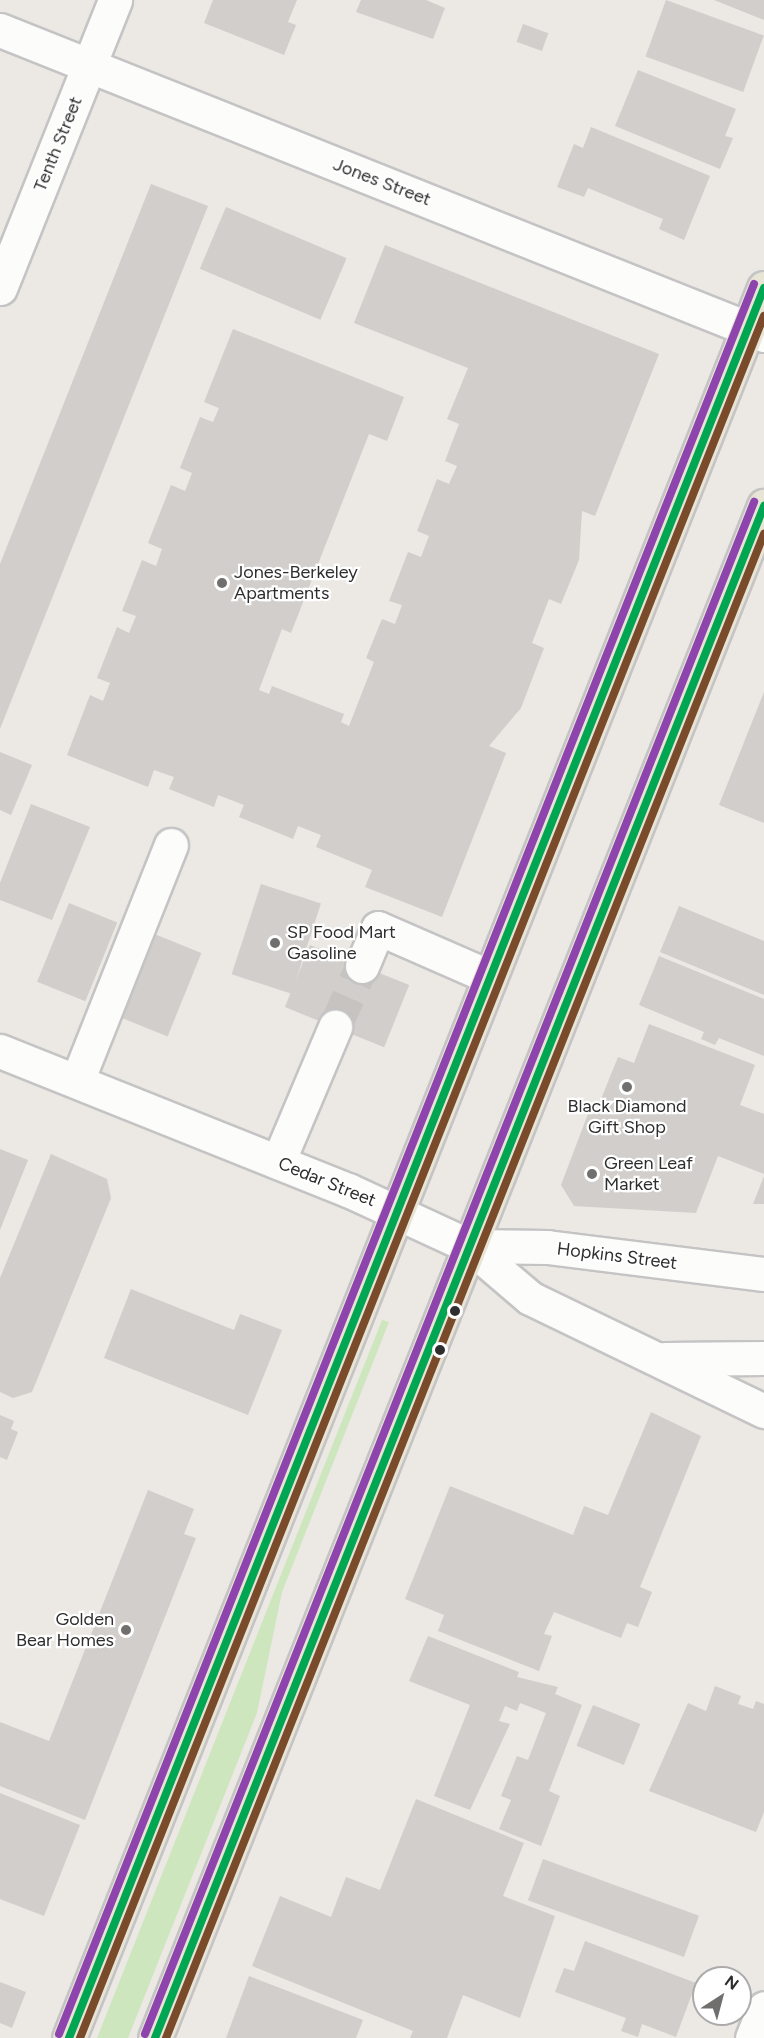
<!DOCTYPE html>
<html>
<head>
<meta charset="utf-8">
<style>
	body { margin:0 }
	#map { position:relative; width:764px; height:2038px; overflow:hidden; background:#ece8e4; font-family:Figtree,sans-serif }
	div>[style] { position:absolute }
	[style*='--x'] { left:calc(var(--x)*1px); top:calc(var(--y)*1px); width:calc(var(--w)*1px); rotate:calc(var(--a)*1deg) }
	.green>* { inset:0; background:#cee6be }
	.building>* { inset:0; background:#d1cecb; transform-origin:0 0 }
	.minor-tunnel>* { height:33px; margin-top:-16.5px; transform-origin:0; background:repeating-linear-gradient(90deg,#c6c3c0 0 33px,transparent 0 49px) }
	.roads { filter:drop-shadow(2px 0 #c5c4c5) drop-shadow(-2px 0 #c5c4c5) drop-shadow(0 2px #c5c4c5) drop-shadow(0 -2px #c5c4c5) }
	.minor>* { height:33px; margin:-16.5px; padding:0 16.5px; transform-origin:16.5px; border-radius:16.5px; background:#fcfcfb }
	.major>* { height:33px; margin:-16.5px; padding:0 16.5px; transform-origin:16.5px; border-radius:16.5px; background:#e8e4d6 }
	.bus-1>* { height:8px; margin:-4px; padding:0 4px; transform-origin:4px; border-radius:4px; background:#00a651 }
	.bus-2>* { height:8px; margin:-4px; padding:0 4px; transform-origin:4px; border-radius:4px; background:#7a4b2a }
	.bus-3>* { height:8px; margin:-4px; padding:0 4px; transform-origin:4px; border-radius:4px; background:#8e44ad }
	.dots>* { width:16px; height:16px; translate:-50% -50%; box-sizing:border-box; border:3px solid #fff; border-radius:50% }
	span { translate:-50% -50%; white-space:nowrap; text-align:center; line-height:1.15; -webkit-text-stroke:4.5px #fff; paint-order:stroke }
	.street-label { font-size:18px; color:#2e2e2e }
	.poi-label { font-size:18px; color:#2e2e2e }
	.left { translate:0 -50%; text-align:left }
	.right { translate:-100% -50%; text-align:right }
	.north { position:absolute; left:692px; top:1966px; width:60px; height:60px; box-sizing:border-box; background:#fff; border:2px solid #ababab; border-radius:50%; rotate:36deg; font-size:16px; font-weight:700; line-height:24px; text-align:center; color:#2e2e2e }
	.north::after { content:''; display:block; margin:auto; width:21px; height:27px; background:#706f6e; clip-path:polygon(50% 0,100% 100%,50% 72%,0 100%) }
</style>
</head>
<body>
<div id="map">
	<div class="green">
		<i style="clip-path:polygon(382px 1320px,389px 1322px,282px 1592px,257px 1713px,128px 2038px,97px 2038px)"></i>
	</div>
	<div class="building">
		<i style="clip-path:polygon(213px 0,297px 0,288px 22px,296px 25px,284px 55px,204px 23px)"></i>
		<i style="clip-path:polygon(361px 0,426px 0,445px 8px,433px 39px,356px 12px)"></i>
		<i style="left:666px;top:0;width:104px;height:60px;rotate:20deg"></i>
		<i style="clip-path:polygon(714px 0,764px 0,764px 20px)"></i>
		<i style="left:523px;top:24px;width:27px;height:19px;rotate:20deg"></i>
		<i style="clip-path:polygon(638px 70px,736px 109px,725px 136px,733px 138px,720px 169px,615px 126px)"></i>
		<i style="clip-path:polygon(591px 127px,710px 176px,684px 240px,659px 229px,663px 219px,588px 188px,584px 197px,557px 187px,574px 144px,583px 148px)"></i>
		<i style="clip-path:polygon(151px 184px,208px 206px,0 729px,0 564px)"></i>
		<i style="left:226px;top:207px;width:131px;height:67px;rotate:23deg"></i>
		<i style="clip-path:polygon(385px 245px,659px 354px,595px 516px,582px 511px,579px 560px,561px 604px,549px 599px,532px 643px,544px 648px,521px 708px,489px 746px,506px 753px,442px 917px,365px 887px,372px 870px,316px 847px,321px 835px,298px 826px,293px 839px,239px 817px,244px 805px,218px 795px,214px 807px,169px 789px,174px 777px,154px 770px,148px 787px,67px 755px,90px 695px,103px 701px,110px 683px,97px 678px,117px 627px,129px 633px,136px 616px,122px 611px,142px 560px,156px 566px,162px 549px,148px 543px,171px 485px,185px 491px,192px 473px,180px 468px,200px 417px,213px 422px,219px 408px,204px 402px,233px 329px,404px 397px,387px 441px,369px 434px,291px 633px,282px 629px,259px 690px,269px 694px,272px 686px,344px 714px,341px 722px,349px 726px,374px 662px,366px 658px,382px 619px,395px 624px,402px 605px,389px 601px,408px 552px,421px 557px,429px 536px,417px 531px,437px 479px,449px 484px,457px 466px,445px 461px,459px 424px,447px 419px,468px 368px,354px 323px)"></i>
		<i style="clip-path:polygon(764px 692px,764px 823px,719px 805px)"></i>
		<i style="clip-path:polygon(0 752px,32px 765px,11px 815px,0 810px)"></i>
		<i style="clip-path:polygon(31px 804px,90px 827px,52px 920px,0 900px,0 883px)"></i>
		<i style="left:261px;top:884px;width:63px;height:95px;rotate:18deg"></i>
		<i style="left:69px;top:903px;width:52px;height:85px;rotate:22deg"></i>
		<i style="clip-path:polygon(679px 906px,764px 941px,764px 995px,660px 952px)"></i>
		<i style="left:142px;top:929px;width:64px;height:90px;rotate:22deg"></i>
		<i style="left:310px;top:945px;width:107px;height:67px;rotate:22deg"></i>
		<i style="clip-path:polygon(659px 956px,764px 999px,764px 1056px,719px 1038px,715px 1045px,701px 1039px,704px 1032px,639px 1005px)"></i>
		<i style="clip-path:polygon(649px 1024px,755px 1065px,740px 1105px,764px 1114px,764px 1174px,718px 1156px,696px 1213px,574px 1206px,561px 1185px,591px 1106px,597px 1109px,618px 1057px,634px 1063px)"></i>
		<i style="clip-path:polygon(0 1149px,28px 1160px,0 1230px)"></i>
		<i style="clip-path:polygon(51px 1154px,107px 1179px,111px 1198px,32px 1392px,13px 1398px,0 1392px,0 1278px)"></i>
		<i style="clip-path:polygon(764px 1176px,764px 1204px,753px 1204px)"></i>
		<i style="clip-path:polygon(131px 1289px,234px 1330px,240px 1314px,282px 1330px,248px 1415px,104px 1358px)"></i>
		<i style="clip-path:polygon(651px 1412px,701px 1436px,640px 1587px,652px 1592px,638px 1627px,627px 1623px,621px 1638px,554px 1612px,544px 1634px,552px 1636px,539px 1671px,438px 1631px,444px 1615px,405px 1599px,450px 1486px,573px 1535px,584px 1506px,608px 1515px)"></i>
		<i style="clip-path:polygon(0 1415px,14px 1421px,11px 1429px,18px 1432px,7px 1460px,0 1457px)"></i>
		<i style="clip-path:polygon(148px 1490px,194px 1509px,184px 1534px,196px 1538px,85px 1820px,0 1786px,0 1722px,49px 1741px)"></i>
		<i style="clip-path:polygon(428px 1636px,519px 1672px,517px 1677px,558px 1687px,555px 1694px,582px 1705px,549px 1791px,560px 1796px,541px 1846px,499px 1829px,511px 1800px,501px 1796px,517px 1756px,528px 1760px,546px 1713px,520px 1703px,517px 1711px,505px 1706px,499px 1721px,510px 1724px,470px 1810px,434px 1796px,470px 1705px,409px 1681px)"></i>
		<i style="clip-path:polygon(715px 1686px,741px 1696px,738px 1704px,753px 1709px,756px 1701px,764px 1704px,764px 1812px,756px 1832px,649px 1791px,688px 1703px,706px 1711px)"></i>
		<i style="left:593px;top:1705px;width:51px;height:44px;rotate:22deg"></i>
		<i style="clip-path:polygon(0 1793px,80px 1825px,44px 1916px,0 1899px)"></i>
		<i style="clip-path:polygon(416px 1799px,524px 1843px,503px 1896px,555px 1916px,520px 2018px,463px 1995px,447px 2038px,410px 2038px,413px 2031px,252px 1966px,280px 1896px,331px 1917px,346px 1877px,380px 1890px)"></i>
		<i style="left:543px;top:1859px;width:166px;height:44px;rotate:20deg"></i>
		<i style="clip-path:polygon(585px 1941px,696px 1983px,676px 2037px,642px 2024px,638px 2037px,621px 2031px,626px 2018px,555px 1992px,564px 1968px,574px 1971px)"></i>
		<i style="clip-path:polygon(249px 1976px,363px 2020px,356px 2038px,226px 2038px)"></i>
		<i style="clip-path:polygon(0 1982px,26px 1992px,12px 2028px,0 2023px)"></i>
	</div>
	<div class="minor-tunnel">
		<i style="--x:335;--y:1027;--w:67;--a:-66.1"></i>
	</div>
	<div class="roads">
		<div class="minor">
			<i style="--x:0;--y:30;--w:823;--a:21.76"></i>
			<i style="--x:0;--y:288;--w:310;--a:-68.2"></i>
			<i style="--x:362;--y:966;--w:41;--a:-67.2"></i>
			<i style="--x:378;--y:928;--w:122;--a:23.6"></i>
			<i style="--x:0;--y:1051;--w:375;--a:21.8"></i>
			<i style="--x:348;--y:1190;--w:133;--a:24.8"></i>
			<i style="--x:469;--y:1246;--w:80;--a:40.4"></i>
			<i style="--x:530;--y:1298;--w:260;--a:25.8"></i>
			<i style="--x:77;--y:1081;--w:254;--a:-68.3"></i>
			<i style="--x:278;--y:1162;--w:147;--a:-67.1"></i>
			<i style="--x:469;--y:1246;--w:78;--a:0.7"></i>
			<i style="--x:547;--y:1247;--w:219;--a:7.1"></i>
			<i style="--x:665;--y:1359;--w:99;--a:-0.6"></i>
			<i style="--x:752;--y:2038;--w:32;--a:-68"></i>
		</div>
		<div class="major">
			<i style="--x:69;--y:2038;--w:1883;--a:-68.34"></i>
			<i style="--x:155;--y:2038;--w:1649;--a:-68.32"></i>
		</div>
	</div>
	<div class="bus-1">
		<i style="--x:69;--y:2038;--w:1883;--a:-68.34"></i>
		<i style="--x:155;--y:2038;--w:1649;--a:-68.32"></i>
	</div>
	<div class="bus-2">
		<i style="--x:80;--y:2038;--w:1853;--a:-68.34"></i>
		<i style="--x:166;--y:2038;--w:1619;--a:-68.32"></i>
	</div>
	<div class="bus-3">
		<i style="--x:59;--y:2034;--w:1883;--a:-68.34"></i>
		<i style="--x:145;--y:2034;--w:1649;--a:-68.32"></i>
	</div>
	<div class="dots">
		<i style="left:222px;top:583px;background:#706f6e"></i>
		<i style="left:275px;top:943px;background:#706f6e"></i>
		<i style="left:627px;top:1087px;background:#706f6e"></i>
		<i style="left:592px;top:1174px;background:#706f6e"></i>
		<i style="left:455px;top:1311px;background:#2e2e2e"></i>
		<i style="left:440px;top:1350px;background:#2e2e2e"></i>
		<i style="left:126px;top:1630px;background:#706f6e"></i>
	</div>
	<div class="street-label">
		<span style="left:58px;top:144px;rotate:-68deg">Tenth Street</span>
		<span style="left:382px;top:182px;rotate:21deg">Jones Street</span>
		<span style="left:327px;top:1182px;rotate:22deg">Cedar Street</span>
		<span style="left:617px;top:1256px;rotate:7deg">Hopkins Street</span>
	</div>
	<div class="poi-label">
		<span class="left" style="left:234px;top:583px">Jones-Berkeley<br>Apartments</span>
		<span class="left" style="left:287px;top:943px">SP Food Mart<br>Gasoline</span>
		<span style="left:627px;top:1117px">Black Diamond<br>Gift Shop</span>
		<span class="left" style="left:604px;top:1174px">Green Leaf<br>Market</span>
		<span class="right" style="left:114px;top:1630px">Golden<br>Bear Homes</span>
	</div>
	<div class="north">N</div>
</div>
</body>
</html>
